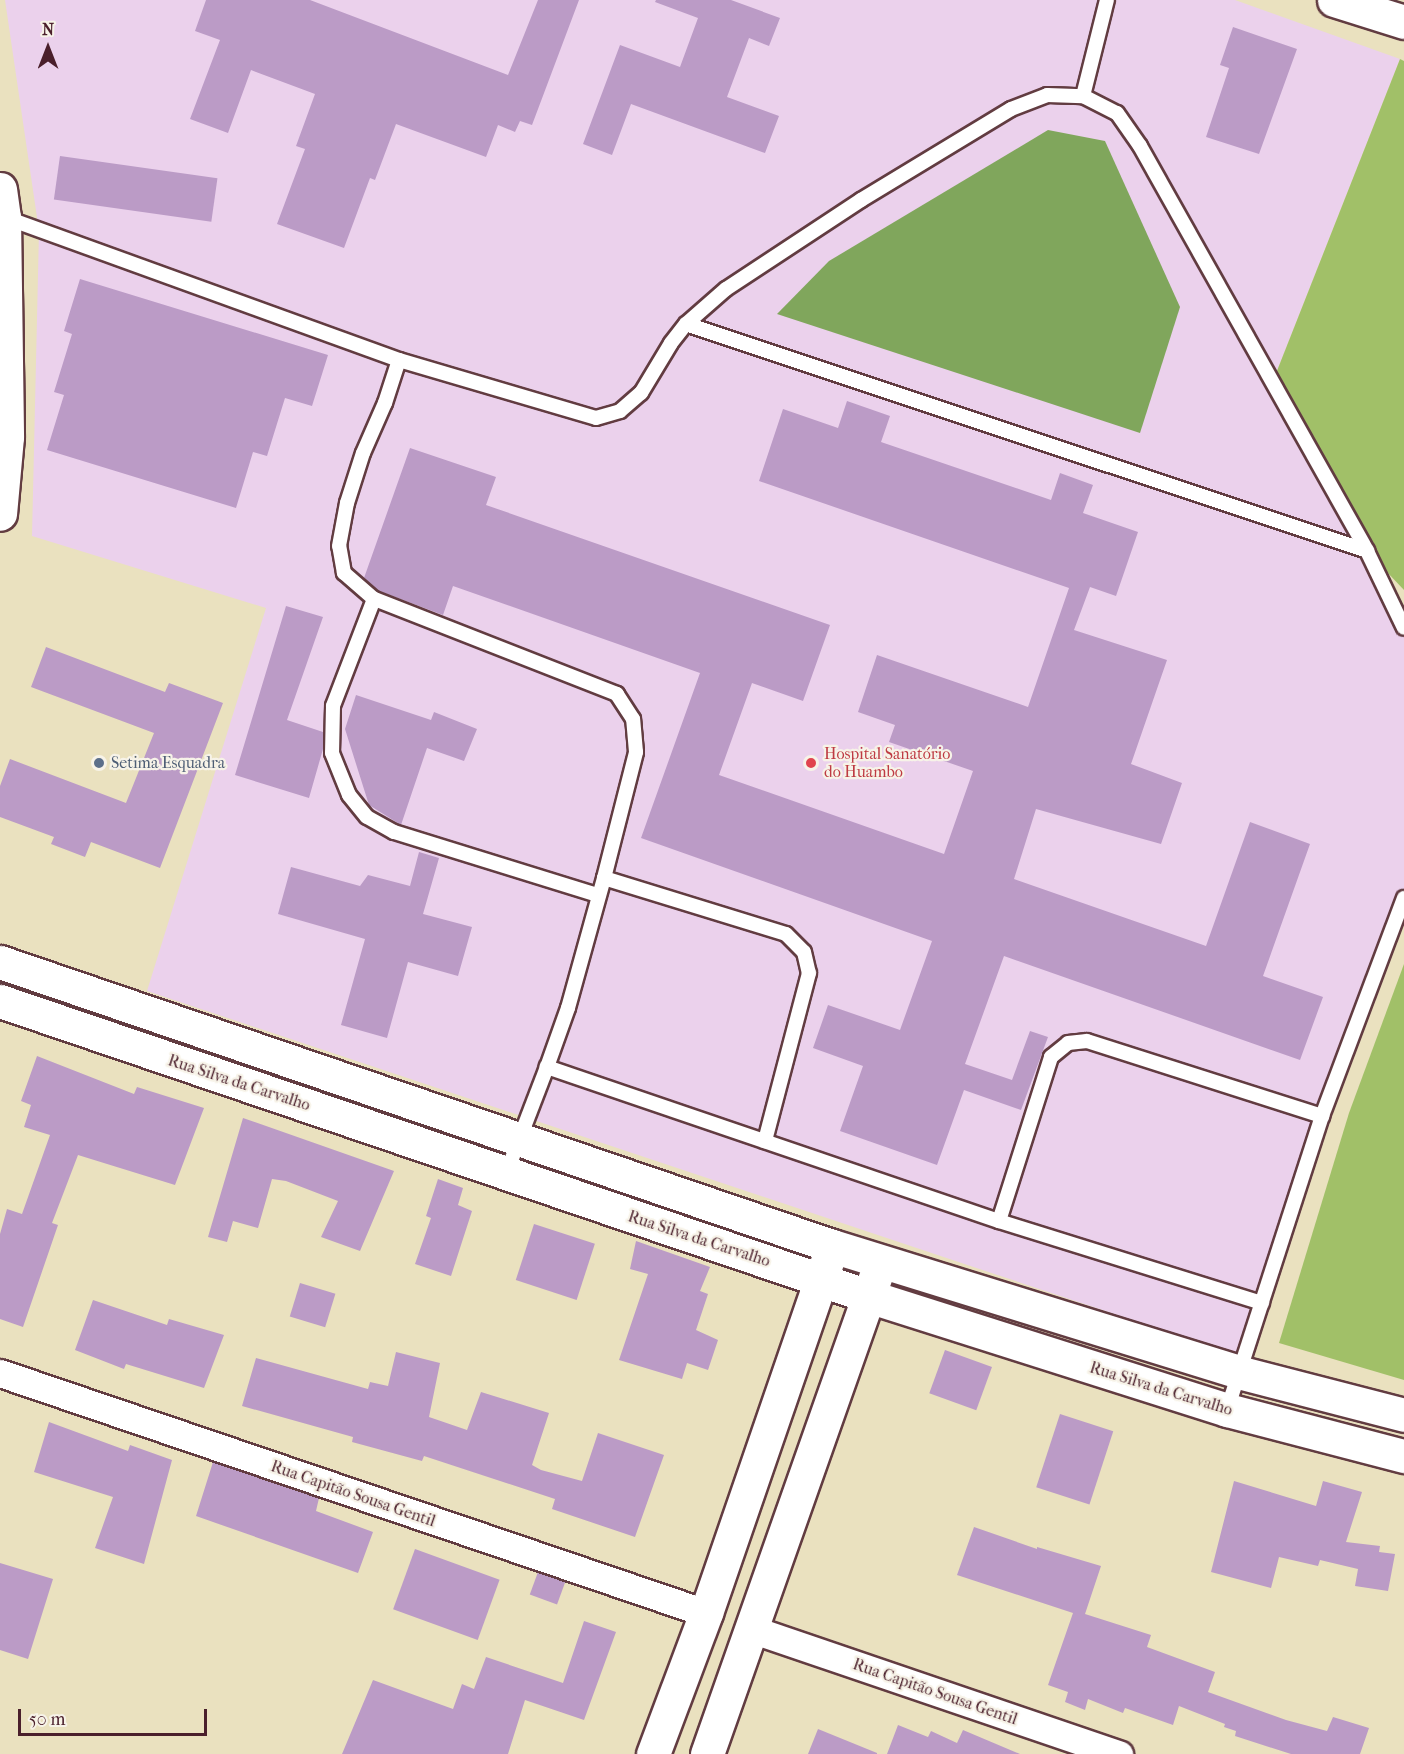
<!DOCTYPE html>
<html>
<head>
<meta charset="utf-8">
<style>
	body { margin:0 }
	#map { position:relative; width:1404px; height:1754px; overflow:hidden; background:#eae1bf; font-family:"IM FELL French Canon",serif }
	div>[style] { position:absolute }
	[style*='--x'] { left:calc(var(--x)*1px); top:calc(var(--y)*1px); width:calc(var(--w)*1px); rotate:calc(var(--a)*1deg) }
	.built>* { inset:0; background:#ebd1ec }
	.green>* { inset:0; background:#a1c068 }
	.forest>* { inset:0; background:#80a65c }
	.building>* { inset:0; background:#bb9bc6; transform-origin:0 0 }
	.roads { filter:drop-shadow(2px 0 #623c41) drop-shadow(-2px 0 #623c41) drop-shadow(0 2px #623c41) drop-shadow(0 -2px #623c41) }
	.service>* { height:14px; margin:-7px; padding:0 7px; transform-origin:7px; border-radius:7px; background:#fff }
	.minor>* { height:27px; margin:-13.5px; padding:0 13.5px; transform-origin:13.5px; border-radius:13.5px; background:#fff }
	.tertiary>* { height:33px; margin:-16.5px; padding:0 16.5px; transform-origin:16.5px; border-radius:16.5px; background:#fff }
	.dots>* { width:16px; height:16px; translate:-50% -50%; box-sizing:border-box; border:3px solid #f7f3e8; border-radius:50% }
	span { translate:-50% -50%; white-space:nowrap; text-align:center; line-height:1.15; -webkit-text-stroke:4.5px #f7f3e8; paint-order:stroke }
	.health-label { font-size:16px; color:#be3a42 }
	.left { translate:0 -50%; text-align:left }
	.service-label { font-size:16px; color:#4e5e75 }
	.street-label { font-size:16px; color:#4a1f2b }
	.north { position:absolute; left:18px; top:18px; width:60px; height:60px; -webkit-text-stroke:4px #f7f3e8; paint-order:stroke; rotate:0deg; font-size:16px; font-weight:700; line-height:24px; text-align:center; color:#4a1f2b }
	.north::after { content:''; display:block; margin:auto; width:21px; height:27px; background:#4a1f2b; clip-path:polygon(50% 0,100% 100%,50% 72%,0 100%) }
	.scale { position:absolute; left:18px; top:1709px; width:189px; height:27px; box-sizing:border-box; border:3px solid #4a1f2b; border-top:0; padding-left:8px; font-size:18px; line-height:21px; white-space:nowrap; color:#4a1f2b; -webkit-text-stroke:4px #f7f3e8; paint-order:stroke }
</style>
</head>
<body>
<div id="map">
	<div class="built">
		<i style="clip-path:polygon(5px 0,1235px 0,1400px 59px,1273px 381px,1404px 628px,1404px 898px,1243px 1357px,147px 991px,266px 608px,32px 536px,39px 231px)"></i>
	</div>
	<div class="green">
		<i style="clip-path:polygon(1400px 59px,1404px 61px,1404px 590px,1367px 551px,1273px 381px)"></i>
		<i style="clip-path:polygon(1404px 964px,1404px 1380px,1279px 1343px,1349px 1113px)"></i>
	</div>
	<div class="forest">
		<i style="clip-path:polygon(1048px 130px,1105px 141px,1180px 307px,1140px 433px,777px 314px,829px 261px)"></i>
	</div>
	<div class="building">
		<i style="clip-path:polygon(206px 0,310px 0,508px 75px,538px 0,579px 0,532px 125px,520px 121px,515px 132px,498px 125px,486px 157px,396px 124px,375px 180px,370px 178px,344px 248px,277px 224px,305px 149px,296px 146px,315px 94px,251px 70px,228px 133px,190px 119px,220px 40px,195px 31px)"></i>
		<i style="clip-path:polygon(656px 0,731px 0,780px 18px,769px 46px,749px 38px,727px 97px,779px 116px,765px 153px,631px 104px,612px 155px,583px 144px,620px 45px,680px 67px,698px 18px,655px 2px)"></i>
		<i style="clip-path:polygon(1233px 27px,1297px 49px,1259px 154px,1206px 137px,1229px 68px,1220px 65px)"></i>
		<i style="left:60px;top:156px;width:159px;height:44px;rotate:8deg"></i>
		<i style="clip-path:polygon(80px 279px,328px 355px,312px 406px,285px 398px,267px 456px,253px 452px,236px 508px,47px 450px,64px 395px,54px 392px,72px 334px,64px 331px)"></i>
		<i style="clip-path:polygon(847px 401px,890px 416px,881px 442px,1051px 500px,1060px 473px,1093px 485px,1083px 513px,1138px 532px,1116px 596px,1090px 587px,1074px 630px,1167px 660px,1131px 764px,1182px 783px,1161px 844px,1036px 809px,1014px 879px,1206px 946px,1250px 822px,1310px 844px,1263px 976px,1323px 997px,1300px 1060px,1004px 956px,965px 1064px,1012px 1080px,1030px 1031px,1048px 1037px,1021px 1110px,964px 1090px,937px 1165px,840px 1131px,863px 1066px,813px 1048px,828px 1005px,900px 1030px,932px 941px,641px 838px,700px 673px,453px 586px,443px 615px,379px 591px,364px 578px,410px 448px,496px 477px,486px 505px,830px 625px,803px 701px,752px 683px,719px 775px,944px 854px,973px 771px,889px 742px,895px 725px,858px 712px,877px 655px,1028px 707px,1069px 588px,759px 481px,783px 409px,838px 428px)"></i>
		<i style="clip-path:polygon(286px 606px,323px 617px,287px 720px,323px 732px,323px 749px,309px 798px,235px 775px)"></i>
		<i style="clip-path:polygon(46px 647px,165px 692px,169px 683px,223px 703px,160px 868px,91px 842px,85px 857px,51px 844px,54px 837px,0 817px,0 786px,10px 759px,126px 803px,154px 733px,31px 687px)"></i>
		<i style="clip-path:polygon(356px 695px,431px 720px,434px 712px,477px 729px,464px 761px,427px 748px,401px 825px,369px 805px,345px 729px)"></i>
		<i style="clip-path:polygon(419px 852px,439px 858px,423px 914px,472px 927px,458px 976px,408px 962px,387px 1038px,341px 1025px,365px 939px,278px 914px,291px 867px,360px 886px,368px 875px,410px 886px)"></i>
		<i style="clip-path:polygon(37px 1056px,134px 1094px,137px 1087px,204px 1108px,175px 1185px,78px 1155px,52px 1223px,58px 1225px,23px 1327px,0 1319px,0 1234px,7px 1209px,22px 1214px,50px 1135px,24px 1127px,31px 1105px,21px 1101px)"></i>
		<i style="clip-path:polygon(243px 1118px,394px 1171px,360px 1251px,321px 1237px,338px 1201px,286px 1181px,272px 1179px,258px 1228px,233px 1221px,227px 1242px,208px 1237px)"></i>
		<i style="clip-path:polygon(438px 1179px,463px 1188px,458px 1205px,472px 1211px,451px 1276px,415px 1264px,431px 1218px,426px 1216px)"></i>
		<i style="left:534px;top:1224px;width:64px;height:59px;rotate:18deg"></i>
		<i style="clip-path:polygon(636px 1241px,710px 1267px,700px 1291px,708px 1294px,696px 1330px,718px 1340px,708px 1370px,687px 1363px,682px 1379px,619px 1360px,648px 1274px,630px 1269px)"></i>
		<i style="left:300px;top:1283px;width:37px;height:35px;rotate:17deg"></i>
		<i style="clip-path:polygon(93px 1300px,167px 1325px,169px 1319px,224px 1335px,204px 1388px,126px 1364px,124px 1369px,75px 1350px)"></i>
		<i style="left:945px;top:1350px;width:50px;height:46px;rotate:20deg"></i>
		<i style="clip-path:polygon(396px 1352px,440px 1363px,429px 1417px,467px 1430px,481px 1392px,549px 1413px,532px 1465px,541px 1470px,582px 1481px,598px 1433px,664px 1455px,635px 1537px,552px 1509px,555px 1499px,424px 1456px,422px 1461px,352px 1442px,353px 1437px,242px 1406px,256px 1358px,368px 1389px,370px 1382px,388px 1386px)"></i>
		<i style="left:1060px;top:1414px;width:56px;height:77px;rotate:18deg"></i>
		<i style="clip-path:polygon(49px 1422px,128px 1451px,130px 1445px,172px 1460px,144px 1564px,95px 1548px,113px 1497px,34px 1472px)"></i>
		<i style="clip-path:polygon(213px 1462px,319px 1498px,316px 1511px,373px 1532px,358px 1573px,196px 1516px)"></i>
		<i style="clip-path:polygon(1234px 1481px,1316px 1506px,1323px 1481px,1362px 1492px,1346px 1542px,1380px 1546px,1379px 1552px,1395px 1554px,1388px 1591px,1355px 1586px,1358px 1569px,1320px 1560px,1318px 1566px,1279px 1557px,1271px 1588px,1211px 1572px)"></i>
		<i style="clip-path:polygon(974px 1527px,1037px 1549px,1037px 1547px,1101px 1566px,1085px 1614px,1151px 1635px,1147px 1647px,1215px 1672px,1208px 1692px,1286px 1720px,1327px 1731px,1333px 1717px,1369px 1728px,1360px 1754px,1291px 1754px,1235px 1736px,1236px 1731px,1224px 1727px,1225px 1724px,1179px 1706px,1173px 1725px,1125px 1708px,1123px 1713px,1088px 1699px,1085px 1710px,1065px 1702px,1068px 1692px,1048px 1685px,1073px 1613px,957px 1575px)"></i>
		<i style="left:415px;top:1549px;width:90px;height:64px;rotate:20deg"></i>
		<i style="clip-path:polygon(0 1563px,53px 1579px,28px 1659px,0 1650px)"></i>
		<i style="left:538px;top:1572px;width:29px;height:24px;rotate:20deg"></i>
		<i style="clip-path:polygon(584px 1621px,616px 1632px,584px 1720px,525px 1700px,508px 1754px,342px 1754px,373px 1680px,453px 1709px,462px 1684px,474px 1689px,486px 1657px,563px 1683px)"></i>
		<i style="clip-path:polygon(898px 1725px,928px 1737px,931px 1731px,957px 1743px,963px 1730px,1020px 1754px,887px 1754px)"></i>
		<i style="clip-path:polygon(818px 1729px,877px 1753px,877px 1754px,808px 1754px)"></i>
	</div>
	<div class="roads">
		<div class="service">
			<i style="--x:1083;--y:96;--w:99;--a:-76"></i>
			<i style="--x:4;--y:217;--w:420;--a:19.9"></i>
			<i style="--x:686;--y:324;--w:53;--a:-41.2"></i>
			<i style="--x:726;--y:289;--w:162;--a:-33.4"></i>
			<i style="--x:861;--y:200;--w:175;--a:-31.2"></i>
			<i style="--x:1011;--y:109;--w:39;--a:-21"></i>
			<i style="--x:1047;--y:95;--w:36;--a:2"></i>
			<i style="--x:1083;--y:96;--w:38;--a:27"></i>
			<i style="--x:1117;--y:113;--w:40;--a:55.1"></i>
			<i style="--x:1140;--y:146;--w:464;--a:60.7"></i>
			<i style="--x:1367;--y:551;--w:85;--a:64.3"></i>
			<i style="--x:374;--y:599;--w:115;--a:111"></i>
			<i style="--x:333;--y:706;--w:47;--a:91.2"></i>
			<i style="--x:332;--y:753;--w:45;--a:68"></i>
			<i style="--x:349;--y:795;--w:28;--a:51"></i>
			<i style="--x:367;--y:817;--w:31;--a:29"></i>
			<i style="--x:394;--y:832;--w:214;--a:17.2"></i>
			<i style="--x:604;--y:878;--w:190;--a:17.1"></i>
			<i style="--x:786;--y:934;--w:25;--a:45"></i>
			<i style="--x:804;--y:952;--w:22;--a:77"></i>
			<i style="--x:809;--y:973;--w:174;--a:104.7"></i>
			<i style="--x:506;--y:1174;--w:115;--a:-69"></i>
			<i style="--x:999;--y:1221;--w:172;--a:-72.4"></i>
			<i style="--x:1051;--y:1057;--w:22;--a:-39"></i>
			<i style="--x:1068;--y:1043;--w:19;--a:-6"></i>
			<i style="--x:1087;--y:1041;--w:247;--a:17.7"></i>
			<i style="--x:1262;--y:1303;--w:275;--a:-162.7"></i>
			<i style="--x:999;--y:1221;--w:478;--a:-161.2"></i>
			<i style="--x:547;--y:1067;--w:63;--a:-70.4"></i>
			<i style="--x:568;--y:1008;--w:135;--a:-74.5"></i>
			<i style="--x:604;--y:878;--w:130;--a:-75.7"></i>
			<i style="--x:636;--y:752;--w:33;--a:-95"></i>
			<i style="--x:633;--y:719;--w:30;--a:-123"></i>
			<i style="--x:617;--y:694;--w:261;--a:-158.6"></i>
			<i style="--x:374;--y:599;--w:40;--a:-139"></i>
			<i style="--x:344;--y:573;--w:27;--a:-100"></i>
			<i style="--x:339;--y:546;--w:44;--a:-79.5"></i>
			<i style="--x:347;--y:503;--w:52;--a:-72.3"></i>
			<i style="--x:363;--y:453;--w:55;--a:-66.3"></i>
			<i style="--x:385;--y:403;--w:45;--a:-72"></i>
			<i style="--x:399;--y:360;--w:205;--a:16.4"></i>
			<i style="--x:596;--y:418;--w:25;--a:-16"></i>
			<i style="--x:620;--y:411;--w:28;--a:-41"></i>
			<i style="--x:641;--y:393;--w:58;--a:-59"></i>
			<i style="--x:671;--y:343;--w:24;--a:-52"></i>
			<i style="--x:686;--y:324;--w:718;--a:18.43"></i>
			<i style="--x:1227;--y:1410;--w:309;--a:-72.1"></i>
			<i style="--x:1322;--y:1116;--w:233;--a:-69.4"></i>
		</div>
		<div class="minor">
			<i style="--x:0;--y:1373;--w:746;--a:18.78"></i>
			<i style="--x:751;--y:1629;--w:389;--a:18.8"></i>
		</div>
		<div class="tertiary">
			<i style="--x:1334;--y:0;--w:73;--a:17.4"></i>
			<i style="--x:0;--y:189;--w:28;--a:82"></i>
			<i style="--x:4;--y:217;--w:220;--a:89.2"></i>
			<i style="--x:7;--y:437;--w:77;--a:95.2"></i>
			<i style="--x:0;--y:962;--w:879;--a:18.85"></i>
			<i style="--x:832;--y:1246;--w:425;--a:17.2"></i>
			<i style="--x:1238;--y:1372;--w:171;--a:14.5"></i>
			<i style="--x:0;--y:1001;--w:917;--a:18.77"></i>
			<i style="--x:868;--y:1296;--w:377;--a:17.6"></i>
			<i style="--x:1227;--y:1410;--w:183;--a:14.6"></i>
			<i style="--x:653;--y:1754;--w:151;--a:-69.4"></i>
			<i style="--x:706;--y:1613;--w:374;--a:-71"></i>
			<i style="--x:707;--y:1754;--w:508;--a:-70.57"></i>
		</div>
	</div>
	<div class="dots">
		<i style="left:99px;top:763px;background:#5c6f8a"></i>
		<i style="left:811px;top:763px;background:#e0444e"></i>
	</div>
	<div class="health-label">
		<span class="left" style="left:824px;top:763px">Hospital Sanatório<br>do Huambo</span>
	</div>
	<div class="service-label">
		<span class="left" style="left:111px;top:763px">Setima Esquadra</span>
	</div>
	<div class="street-label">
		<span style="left:239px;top:1083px;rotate:18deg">Rua Silva da Carvalho</span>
		<span style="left:699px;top:1239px;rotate:18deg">Rua Silva da Carvalho</span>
		<span style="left:1161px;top:1389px;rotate:17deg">Rua Silva da Carvalho</span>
		<span style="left:353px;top:1494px;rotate:19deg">Rua Capitão Sousa Gentil</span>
		<span style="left:935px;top:1692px;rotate:19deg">Rua Capitão Sousa Gentil</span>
	</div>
	<div class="north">N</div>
	<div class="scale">50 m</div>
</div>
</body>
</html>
